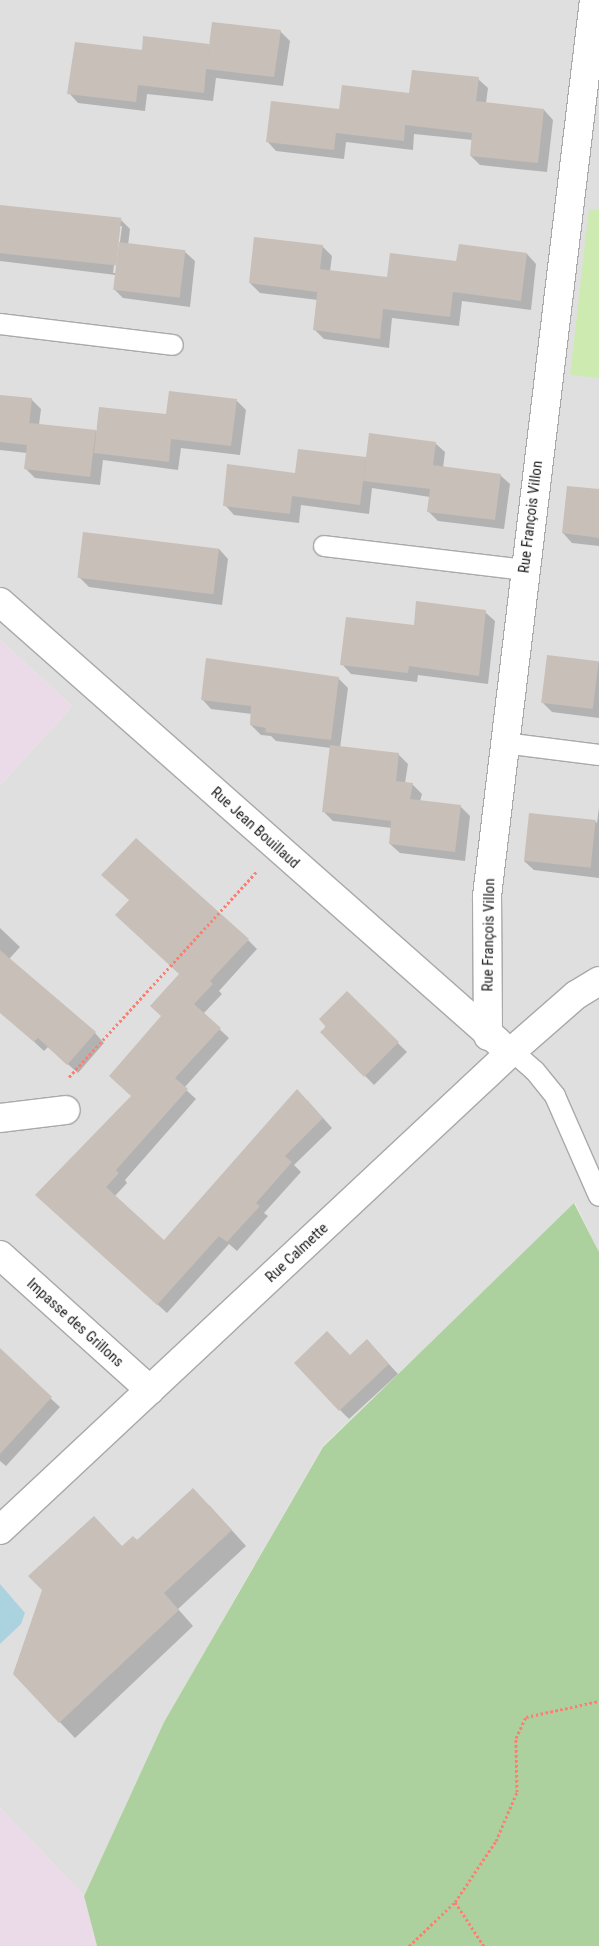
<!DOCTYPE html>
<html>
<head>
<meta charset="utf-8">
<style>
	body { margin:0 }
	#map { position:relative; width:599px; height:1946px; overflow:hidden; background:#f2efe9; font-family:"Roboto Condensed",sans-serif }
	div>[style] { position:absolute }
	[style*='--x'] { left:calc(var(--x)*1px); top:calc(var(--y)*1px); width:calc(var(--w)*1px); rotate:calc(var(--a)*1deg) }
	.residential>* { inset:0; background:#e0dfdf }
	.industrial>* { inset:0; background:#ebdbe8 }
	.grass>* { inset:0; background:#cdebb0 }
	.forest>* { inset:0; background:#add19e }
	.water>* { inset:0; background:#aad3df }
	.shadow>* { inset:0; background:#0003 }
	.building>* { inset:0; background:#c7bfb8; transform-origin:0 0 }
	.path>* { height:3px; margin-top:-1.5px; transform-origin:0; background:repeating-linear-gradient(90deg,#fa8072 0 2.5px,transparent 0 5px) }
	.roads { filter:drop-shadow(1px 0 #a9a9a9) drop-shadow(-1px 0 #a9a9a9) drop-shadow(0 1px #a9a9a9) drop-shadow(0 -1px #a9a9a9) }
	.service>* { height:20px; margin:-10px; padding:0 10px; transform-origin:10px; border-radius:10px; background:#fff }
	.minor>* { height:28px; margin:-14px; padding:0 14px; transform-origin:14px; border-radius:14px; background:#fff }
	span { translate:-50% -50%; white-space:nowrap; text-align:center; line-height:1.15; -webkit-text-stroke:4px #fff; paint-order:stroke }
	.street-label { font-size:15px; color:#222 }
</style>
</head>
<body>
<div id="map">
	<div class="residential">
		<i style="clip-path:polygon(0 0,599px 0,599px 1252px,575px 1203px,323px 1446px,164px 1722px,84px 1896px,0 1808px,0 785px,72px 706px,0 640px)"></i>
	</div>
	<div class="industrial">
		<i style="clip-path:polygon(0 640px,72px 706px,0 785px)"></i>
		<i style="clip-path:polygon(0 1808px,84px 1896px,97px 1946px,0 1946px)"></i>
	</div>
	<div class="grass">
		<i style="clip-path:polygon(589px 209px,599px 210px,599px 378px,570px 375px)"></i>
	</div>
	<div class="forest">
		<i style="clip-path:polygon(574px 1203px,599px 1252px,599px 1946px,97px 1946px,84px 1896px,164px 1722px,323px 1447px)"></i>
	</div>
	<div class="water">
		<i style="clip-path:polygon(0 1584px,25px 1613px,21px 1624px,0 1644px)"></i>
	</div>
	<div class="shadow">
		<i style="clip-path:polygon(280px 31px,290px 41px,283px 86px,216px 78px,213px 101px,147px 94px,145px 111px,78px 103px,69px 93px,143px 52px,210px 47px)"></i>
		<i style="clip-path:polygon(478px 79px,488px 88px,486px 103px,544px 110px,553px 120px,547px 172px,480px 165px,471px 156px,473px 140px,414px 134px,413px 150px,346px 142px,344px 159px,276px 151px,267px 141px,340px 110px)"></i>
		<i style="clip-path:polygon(evenodd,0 206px,121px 220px,130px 229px,128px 245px,185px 252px,195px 261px,190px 307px,123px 298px,114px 289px,116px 275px,0 261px,0 206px,119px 226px,122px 226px,116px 273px,113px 273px,119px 226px)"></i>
		<i style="clip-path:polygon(322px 246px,332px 256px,330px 271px,388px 278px,458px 263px,527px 254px,536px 264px,531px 310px,462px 301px,459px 326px,392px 318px,389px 348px,324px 339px,314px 329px,318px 300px,260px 293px,250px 283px)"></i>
		<i style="clip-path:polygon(0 396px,32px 400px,41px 409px,39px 425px,97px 431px,237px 401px,246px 410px,240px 455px,181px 448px,178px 470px,103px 460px,100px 485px,35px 478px,25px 468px,27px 453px,0 450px)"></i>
		<i style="clip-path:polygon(435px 443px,445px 452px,443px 468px,500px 475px,510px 484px,504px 529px,438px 521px,428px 511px,430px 497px,372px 488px,369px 514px,301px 505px,299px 523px,234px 515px,225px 505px,296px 474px)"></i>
		<i style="clip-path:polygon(599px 491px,599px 546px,572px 543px,563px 533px)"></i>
		<i style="clip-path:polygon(219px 549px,228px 559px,222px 605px,89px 587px,80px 578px)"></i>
		<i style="clip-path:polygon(485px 612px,495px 621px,488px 684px,418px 675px,417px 682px,351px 674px,342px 664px,415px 627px)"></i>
		<i style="clip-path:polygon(207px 660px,338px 678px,348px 688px,340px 748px,398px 754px,408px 764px,405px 783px,412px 784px,422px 794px,420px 801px,460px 806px,470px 816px,465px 861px,400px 853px,390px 844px,392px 828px,333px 821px,324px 812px,331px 748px,276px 741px,271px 736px,261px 735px,251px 725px,252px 714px,211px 709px,202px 699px)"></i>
		<i style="clip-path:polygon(599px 662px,599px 718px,552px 712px,543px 703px)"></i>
		<i style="clip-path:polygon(599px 807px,599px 878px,534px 870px,524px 861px,595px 821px,597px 823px)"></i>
		<i style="clip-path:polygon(0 928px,20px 947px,0 969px)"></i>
		<i style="clip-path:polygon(248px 940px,257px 949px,219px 991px,222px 994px,203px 1014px,229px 1038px,184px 1088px,196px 1099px,125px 1180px,127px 1183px,114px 1197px,164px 1242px,307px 1100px,332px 1128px,294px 1165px,301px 1172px,264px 1213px,268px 1216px,237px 1251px,229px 1244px,167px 1313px,46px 1204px,132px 1096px,110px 1076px)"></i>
		<i style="clip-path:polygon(347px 993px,407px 1052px,374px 1085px,322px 1032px)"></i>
		<i style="clip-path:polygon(0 1010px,95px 1033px,104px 1043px,78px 1073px,48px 1047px,44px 1051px)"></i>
		<i style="clip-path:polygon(376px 1350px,398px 1374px,349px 1419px,340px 1410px,350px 1356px)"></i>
		<i style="clip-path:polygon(0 1352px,60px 1407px,6px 1466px,0 1461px)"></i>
		<i style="clip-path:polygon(209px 1505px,246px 1546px,178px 1609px,193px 1626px,75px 1738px,14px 1674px,122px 1547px)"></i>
	</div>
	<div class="building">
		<i style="clip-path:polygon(212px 22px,281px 30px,274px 77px,206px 69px,204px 93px,138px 85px,136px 102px,67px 94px,75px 42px,142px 50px,143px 36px,209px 44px,208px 54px)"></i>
		<i style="clip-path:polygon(412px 70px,479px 77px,476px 101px,544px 109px,538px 163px,470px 156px,472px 133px,405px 125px,404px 141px,336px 133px,334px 150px,266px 142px,271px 101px,339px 109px,342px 85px,409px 93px)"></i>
		<i style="left:0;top:205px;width:122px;height:48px;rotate:6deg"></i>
		<i style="clip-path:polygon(254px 237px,323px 245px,320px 269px,387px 277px,390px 253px,456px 261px,459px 244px,527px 253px,521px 301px,453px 292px,450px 317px,383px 309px,380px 339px,313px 330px,318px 286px,317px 292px,249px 283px)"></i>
		<i style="left:119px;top:242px;width:67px;height:48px;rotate:7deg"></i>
		<i style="clip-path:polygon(169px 391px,237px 399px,231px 446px,171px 439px,169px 462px,94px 453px,99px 407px,166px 414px)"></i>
		<i style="clip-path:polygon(0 395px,32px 398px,29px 426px,30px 423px,96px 430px,90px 477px,24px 469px,27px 445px,0 442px)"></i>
		<i style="clip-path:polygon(369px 433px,436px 442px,433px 465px,501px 474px,495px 520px,427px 512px,430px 489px,363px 481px)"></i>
		<i style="clip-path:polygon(298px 449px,366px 457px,360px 505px,292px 496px,290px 514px,223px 506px,227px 464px,295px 473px)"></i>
		<i style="clip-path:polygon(567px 486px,599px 489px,599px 538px,562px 533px)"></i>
		<i style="left:83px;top:532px;width:137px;height:46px;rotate:7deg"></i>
		<i style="clip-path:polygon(416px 601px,486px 610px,479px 676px,409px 666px,408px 673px,340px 665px,346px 617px,414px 625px)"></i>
		<i style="left:547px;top:655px;width:52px;height:48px;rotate:7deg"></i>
		<i style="clip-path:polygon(206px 658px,339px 677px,331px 740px,265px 732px,266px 728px,250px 725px,251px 706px,201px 700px)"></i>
		<i style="clip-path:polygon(330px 745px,399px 753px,396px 781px,413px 783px,410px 799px,461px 805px,455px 852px,389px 844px,391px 821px,322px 812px)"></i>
		<i style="left:529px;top:813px;width:67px;height:48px;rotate:6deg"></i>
		<i style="clip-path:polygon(136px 838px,249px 939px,210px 981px,213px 984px,194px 1004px,221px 1028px,175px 1078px,188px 1089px,116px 1170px,119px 1173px,106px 1187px,164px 1240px,297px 1089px,323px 1118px,285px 1156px,292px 1162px,256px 1203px,260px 1206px,227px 1242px,219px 1236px,157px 1305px,35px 1195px,131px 1096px,109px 1076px,161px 1016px,150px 1006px,179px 974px,115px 915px,129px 900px,101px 875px)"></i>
		<i style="clip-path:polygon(0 950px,96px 1032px,67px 1065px,38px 1038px,34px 1042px,0 1013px)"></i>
		<i style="clip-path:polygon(347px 991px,399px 1042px,364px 1077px,320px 1032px,326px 1027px,319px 1019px)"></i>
		<i style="clip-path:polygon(327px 1331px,350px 1355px,367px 1339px,389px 1364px,339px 1411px,294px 1363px)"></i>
		<i style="clip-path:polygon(0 1348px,52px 1397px,0 1454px)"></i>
		<i style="clip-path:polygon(193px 1488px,232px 1530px,164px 1593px,179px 1610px,59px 1723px,13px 1674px,42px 1590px,28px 1576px,94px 1516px,122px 1546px,133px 1536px,137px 1540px)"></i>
	</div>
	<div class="path">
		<i style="--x:69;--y:1077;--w:279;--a:-47.6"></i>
		<i style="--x:455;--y:1902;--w:53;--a:56.6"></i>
		<i style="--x:409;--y:1946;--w:64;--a:-43.7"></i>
		<i style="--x:455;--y:1902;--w:73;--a:-56.1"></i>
		<i style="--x:496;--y:1841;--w:53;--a:-66.8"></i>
		<i style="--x:517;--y:1792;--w:54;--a:-91.1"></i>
		<i style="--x:516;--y:1738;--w:23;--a:-65"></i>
		<i style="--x:526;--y:1717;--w:75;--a:-12.4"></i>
	</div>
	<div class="roads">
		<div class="service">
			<i style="--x:0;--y:324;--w:174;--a:6.9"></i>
			<i style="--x:324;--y:546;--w:201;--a:6.8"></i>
			<i style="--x:504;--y:743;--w:96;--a:7.2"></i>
			<i style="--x:512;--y:1051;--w:30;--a:41"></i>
			<i style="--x:535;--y:1071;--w:32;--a:51"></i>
			<i style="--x:555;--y:1096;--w:109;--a:66.3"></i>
		</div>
		<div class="minor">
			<i style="--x:0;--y:602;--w:665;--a:41.46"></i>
			<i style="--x:488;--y:1036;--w:140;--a:-90.4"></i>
			<i style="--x:487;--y:896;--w:902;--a:-83.19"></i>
			<i style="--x:0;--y:1118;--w:66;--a:-6.9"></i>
			<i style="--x:0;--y:1255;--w:202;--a:42"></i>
			<i style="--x:0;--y:1530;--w:701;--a:-43.09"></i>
			<i style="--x:512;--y:1051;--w:85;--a:-41.2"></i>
			<i style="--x:576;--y:995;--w:27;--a:-31"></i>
		</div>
	</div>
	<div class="street-label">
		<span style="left:531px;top:517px;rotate:-83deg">Rue François Villon</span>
		<span style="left:255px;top:828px;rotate:42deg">Rue Jean Bouillaud</span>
		<span style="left:489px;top:935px;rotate:-89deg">Rue François Villon</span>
		<span style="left:297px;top:1253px;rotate:-43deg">Rue Calmette</span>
		<span style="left:75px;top:1323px;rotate:42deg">Impasse des Grillons</span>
	</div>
</div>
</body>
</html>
